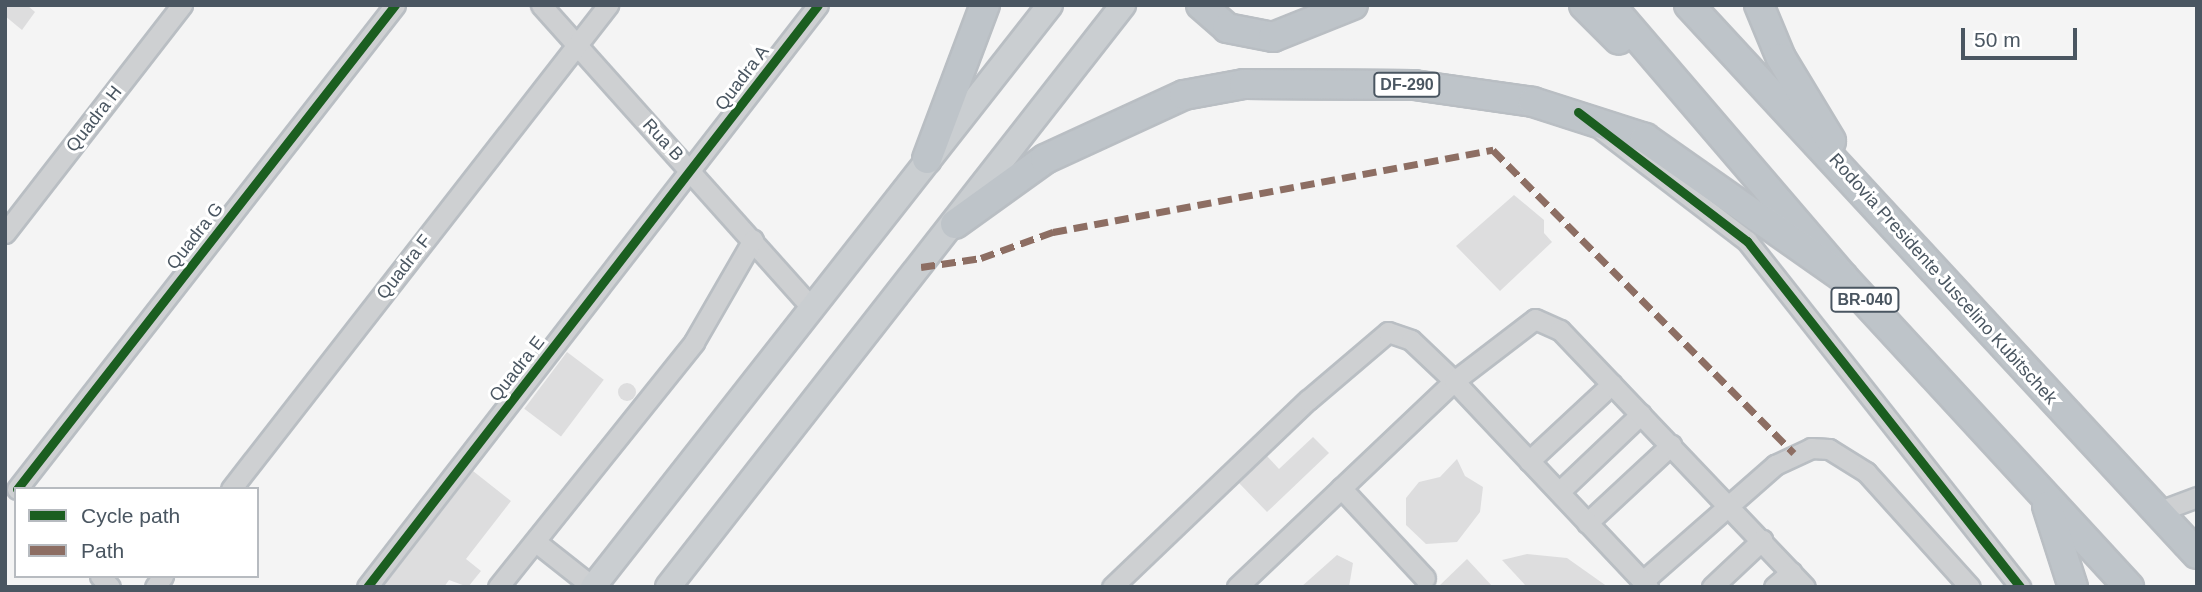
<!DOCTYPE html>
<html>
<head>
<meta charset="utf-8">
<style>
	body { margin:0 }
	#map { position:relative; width:2202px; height:592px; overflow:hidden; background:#f4f4f4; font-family:Helvetica,sans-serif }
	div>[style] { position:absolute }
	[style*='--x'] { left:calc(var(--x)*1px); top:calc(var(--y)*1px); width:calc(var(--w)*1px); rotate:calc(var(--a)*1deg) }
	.building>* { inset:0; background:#ddddde; transform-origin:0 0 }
	.round { border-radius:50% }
	.roads { filter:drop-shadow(2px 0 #b9bec3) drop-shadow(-2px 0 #b9bec3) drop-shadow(0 2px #b9bec3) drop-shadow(0 -2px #b9bec3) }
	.minor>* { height:19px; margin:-9.5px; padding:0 9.5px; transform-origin:9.5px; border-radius:9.5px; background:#ced0d2 }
	.major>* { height:24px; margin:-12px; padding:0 12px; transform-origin:12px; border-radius:12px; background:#caced1 }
	.highway>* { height:28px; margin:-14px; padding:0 14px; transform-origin:14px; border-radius:14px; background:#bec4c9 }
	.quiet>* { height:7px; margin-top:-3.5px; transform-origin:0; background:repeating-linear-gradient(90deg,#8d6e63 0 14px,transparent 0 21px) }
	.cycleway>* { height:9px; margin:-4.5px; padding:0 4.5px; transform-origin:4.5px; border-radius:4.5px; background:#1b5e20 }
	span { translate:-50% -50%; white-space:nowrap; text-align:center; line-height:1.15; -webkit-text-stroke:6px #fff; paint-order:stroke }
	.shield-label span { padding:2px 5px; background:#fff; border:2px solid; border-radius:5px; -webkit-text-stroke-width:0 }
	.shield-label { font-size:16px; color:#4a5661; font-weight:700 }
	.street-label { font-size:18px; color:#4a5661 }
	.frame { position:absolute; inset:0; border:7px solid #4a5661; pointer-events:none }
	.legend { position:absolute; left:14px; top:487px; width:245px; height:91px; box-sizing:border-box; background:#fff; border:2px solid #b7bbc0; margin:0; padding:9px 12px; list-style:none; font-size:21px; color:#4a5661 }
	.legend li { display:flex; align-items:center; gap:14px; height:35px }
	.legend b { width:35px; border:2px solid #b7bbc0 }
	.scale { position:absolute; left:1961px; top:28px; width:116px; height:32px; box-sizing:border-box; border:4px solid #4a5661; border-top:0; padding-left:9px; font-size:21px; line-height:24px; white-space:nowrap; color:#4a5661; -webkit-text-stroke:5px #fff; paint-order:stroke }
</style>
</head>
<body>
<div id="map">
	<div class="building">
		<i style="clip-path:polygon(5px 5px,27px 5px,35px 12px,22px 30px,5px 16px)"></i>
		<i style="clip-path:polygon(1514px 195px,1544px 220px,1544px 233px,1552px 242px,1500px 291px,1456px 246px)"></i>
		<i style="left:567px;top:352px;width:46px;height:71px;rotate:37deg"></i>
		<i class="round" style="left:618px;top:383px;width:18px;height:18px"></i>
		<i style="clip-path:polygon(1313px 437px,1329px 453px,1267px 512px,1239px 483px,1267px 456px,1279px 469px)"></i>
		<i style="clip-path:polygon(1457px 459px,1465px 476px,1483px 487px,1480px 512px,1457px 542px,1426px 544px,1406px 525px,1406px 498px,1419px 482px,1440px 477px)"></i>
		<i style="clip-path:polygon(473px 471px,511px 501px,466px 559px,481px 571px,468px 587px,449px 580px,444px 587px,383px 587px)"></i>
		<i style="clip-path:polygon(1527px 554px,1567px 558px,1608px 587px,1527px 587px,1502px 560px)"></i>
		<i style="clip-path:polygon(1337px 555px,1353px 563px,1349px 587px,1301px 587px)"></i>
		<i style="clip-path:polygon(1467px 559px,1493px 587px,1438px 587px)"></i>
	</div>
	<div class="roads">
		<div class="minor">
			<i style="--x:541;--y:5;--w:405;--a:48.2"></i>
			<i style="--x:1602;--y:130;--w:183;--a:37.4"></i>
			<i style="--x:1747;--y:241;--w:441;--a:51.7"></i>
			<i style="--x:5;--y:233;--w:289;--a:-52.2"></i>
			<i style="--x:1529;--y:461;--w:113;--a:-42.9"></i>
			<i style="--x:1341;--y:488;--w:123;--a:47"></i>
			<i style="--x:17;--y:489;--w:614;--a:-52.01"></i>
			<i style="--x:231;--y:489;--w:614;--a:-52.08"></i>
			<i style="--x:1559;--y:492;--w:113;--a:-43.6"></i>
			<i style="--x:2157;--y:512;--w:43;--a:-20.6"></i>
			<i style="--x:1587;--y:523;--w:115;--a:-42.9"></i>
			<i style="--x:536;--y:542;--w:73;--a:38.3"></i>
			<i style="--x:100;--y:576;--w:15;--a:48"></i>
			<i style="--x:1643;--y:581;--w:176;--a:-41.3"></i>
			<i style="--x:1775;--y:465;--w:40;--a:-25"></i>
			<i style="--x:1811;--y:448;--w:18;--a:3"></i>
			<i style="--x:1829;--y:449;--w:44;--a:31.9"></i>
			<i style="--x:1866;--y:472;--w:155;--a:47.9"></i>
			<i style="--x:155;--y:587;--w:14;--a:-54"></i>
			<i style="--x:367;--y:587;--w:736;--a:-52.23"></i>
			<i style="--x:498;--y:587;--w:314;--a:-51.3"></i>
			<i style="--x:694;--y:342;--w:118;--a:-60"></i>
			<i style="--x:1112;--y:587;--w:271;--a:-43.7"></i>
			<i style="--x:1308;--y:400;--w:105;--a:-40.4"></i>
			<i style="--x:1388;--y:332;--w:24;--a:19"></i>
			<i style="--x:1411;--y:340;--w:59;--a:43.6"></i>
			<i style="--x:1454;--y:381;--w:283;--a:46.7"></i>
			<i style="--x:1237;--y:587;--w:299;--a:-43.5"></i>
			<i style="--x:1454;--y:381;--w:102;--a:-37.4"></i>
			<i style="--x:1535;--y:319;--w:27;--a:24"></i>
			<i style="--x:1560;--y:330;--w:355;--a:46.4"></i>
			<i style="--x:1712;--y:587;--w:69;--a:-43.2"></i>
			<i style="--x:1774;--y:587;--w:23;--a:-41"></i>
		</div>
		<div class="major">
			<i style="--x:593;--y:587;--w:740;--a:-51.86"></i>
			<i style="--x:668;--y:587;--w:739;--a:-51.98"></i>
		</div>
		<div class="highway">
			<i style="--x:1201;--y:5;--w:35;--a:41"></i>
			<i style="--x:1227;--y:28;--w:47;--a:11.1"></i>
			<i style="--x:1273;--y:37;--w:86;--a:-21.8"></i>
			<i style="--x:1584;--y:5;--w:49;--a:45"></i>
			<i style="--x:1610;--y:5;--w:358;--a:49.4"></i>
			<i style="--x:1843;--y:277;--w:422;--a:47.3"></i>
			<i style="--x:1689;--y:5;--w:748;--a:47.22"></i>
			<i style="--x:1759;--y:5;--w:57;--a:67.5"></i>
			<i style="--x:1781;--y:58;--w:97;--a:58.9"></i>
			<i style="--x:927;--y:159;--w:165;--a:-69.4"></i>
			<i style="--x:955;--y:224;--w:111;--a:-35.8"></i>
			<i style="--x:1045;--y:159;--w:153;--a:-24.7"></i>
			<i style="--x:1184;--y:95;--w:61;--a:-10.4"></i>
			<i style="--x:1244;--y:84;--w:170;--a:0.3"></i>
			<i style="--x:1414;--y:85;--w:120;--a:8.1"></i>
			<i style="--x:1533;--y:102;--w:118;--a:17.8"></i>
			<i style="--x:1645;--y:138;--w:242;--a:35.1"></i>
			<i style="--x:2047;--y:506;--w:85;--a:72.2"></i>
		</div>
	</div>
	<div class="quiet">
		<i style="--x:921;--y:267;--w:61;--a:-8.5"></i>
		<i style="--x:981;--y:258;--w:77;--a:-19.9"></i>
		<i style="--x:1053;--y:232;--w:448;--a:-10.6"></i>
		<i style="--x:1493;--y:150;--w:427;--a:45.2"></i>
	</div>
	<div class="cycleway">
		<i style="--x:1578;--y:112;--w:213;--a:37.4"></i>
		<i style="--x:1747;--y:241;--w:441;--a:51.7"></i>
		<i style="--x:17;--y:489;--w:614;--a:-52.01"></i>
		<i style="--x:367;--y:587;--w:736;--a:-52.23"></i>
	</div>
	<div class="shield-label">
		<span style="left:1407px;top:85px">DF-290</span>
		<span style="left:1865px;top:300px">BR-040</span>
	</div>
	<div class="street-label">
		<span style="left:742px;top:78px;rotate:-53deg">Quadra A</span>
		<span style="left:94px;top:119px;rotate:-52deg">Quadra H</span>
		<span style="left:663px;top:140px;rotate:47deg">Rua B</span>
		<span style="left:195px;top:236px;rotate:-52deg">Quadra G</span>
		<span style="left:404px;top:267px;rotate:-52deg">Quadra F</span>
		<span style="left:1943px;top:279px;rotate:48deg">Rodovia Presidente Juscelino Kubitschek</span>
		<span style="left:517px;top:369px;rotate:-52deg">Quadra E</span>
	</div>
	<div class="frame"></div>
	<ul class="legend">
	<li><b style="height:9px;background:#1b5e20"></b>Cycle path</li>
	<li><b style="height:9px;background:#8d6e63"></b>Path</li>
	</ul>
	<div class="scale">50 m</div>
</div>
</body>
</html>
